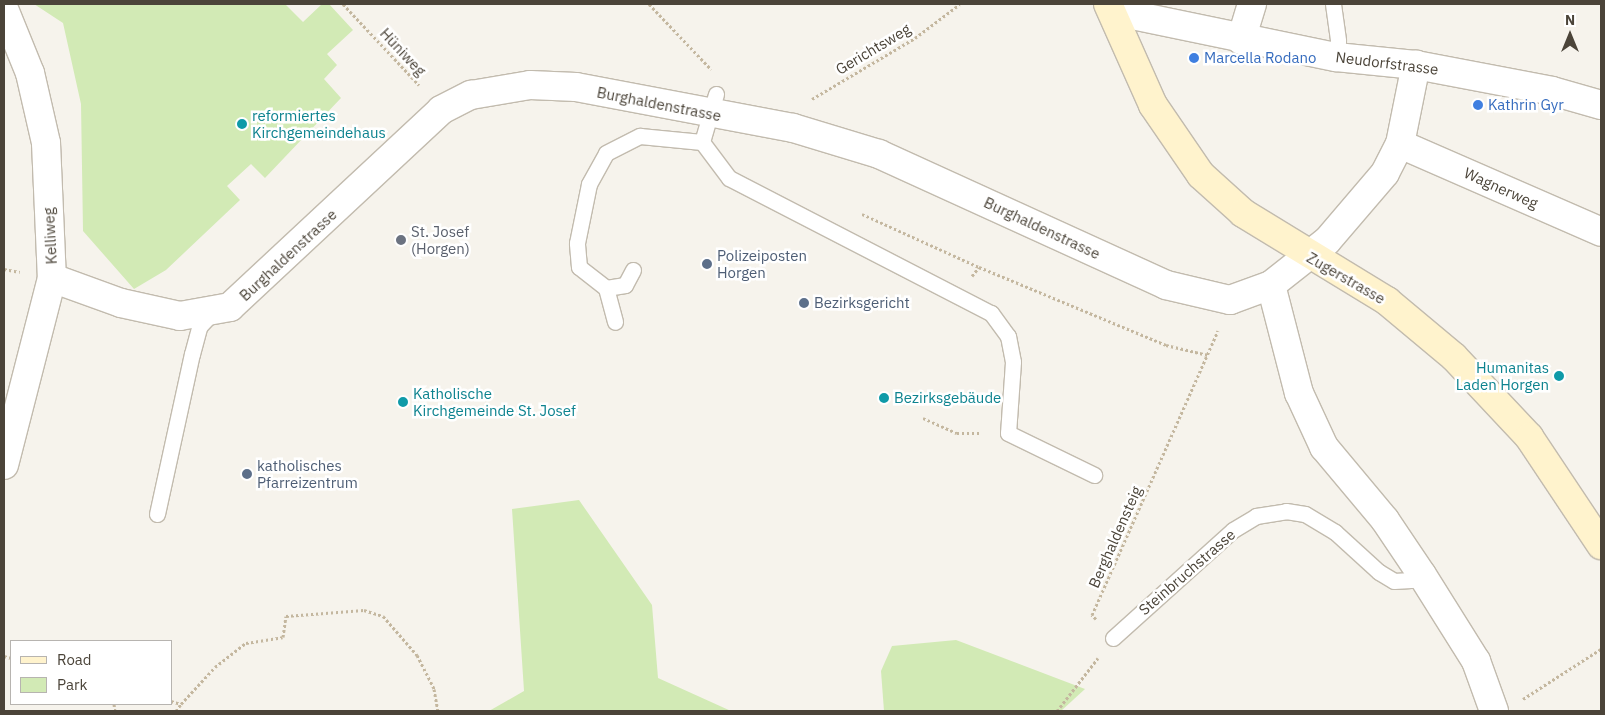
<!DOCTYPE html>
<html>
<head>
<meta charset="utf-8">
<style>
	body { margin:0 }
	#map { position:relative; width:1605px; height:715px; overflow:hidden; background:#f6f3ec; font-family:"IBM Plex Sans",sans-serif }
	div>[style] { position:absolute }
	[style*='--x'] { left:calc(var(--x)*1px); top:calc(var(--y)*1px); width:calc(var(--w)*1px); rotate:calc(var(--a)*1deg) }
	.green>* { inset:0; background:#d2eab5 }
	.path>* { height:3px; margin-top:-1.5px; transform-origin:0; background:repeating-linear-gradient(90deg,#c4b79f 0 2.5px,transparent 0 5px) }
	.roads { filter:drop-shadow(1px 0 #c2bbae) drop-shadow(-1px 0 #c2bbae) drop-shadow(0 1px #c2bbae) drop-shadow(0 -1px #c2bbae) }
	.lane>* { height:15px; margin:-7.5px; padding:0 7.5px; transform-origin:7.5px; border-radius:7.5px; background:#fff }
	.street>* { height:28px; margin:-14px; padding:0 14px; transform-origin:14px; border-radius:14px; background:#fff }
	.secondary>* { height:28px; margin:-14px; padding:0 14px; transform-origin:14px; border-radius:14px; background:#fff3cd }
	.dots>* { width:14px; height:14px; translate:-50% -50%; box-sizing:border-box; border:2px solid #fff; border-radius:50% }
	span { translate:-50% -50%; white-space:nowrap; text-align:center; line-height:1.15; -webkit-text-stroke:5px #fff; paint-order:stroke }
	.street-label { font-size:15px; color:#4b4439 }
	.shop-label { font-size:15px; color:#366cbe }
	.left { translate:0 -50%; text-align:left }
	.culture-label { font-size:15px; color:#0d838f }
	.right { translate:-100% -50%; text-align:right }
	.worship-label { font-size:15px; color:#5b616d }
	.service-label { font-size:15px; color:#4e5e75 }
	.frame { position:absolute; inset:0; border:5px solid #4b4439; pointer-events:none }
	.legend { position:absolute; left:10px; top:640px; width:162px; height:65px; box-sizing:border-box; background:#fff; border:1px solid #b7b4b0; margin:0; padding:6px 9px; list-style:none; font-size:15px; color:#4b4439 }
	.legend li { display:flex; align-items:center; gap:10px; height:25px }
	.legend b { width:25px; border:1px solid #b7b4b0 }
	.north { position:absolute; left:1545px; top:10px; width:50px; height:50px; -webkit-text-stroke:4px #fff; paint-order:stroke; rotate:0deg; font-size:14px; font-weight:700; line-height:20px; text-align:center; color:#4b4439 }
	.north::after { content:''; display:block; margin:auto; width:18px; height:22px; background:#4b4439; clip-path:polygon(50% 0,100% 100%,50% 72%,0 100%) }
</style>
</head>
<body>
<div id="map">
	<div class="green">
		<i style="clip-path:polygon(34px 4px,285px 4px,303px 22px,322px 4px,329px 4px,353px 30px,327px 54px,337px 65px,324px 79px,341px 98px,265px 178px,251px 164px,227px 186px,240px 200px,166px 270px,134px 289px,83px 231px,81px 104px,63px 23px)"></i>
		<i style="clip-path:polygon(579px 500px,652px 605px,658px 678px,731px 711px,489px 711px,524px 691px,512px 509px)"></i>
		<i style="clip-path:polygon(956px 640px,1085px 689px,1061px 711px,884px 711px,881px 671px,892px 646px)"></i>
	</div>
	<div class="path">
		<i style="--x:343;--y:4;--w:111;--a:46.8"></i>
		<i style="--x:649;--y:4;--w:90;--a:46.4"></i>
		<i style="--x:812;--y:99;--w:120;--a:-30.6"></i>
		<i style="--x:915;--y:38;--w:56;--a:-37.1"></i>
		<i style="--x:862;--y:214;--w:128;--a:24.4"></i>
		<i style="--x:4;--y:269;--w:16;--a:11"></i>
		<i style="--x:972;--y:276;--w:11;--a:-52"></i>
		<i style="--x:979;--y:267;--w:203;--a:22.6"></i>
		<i style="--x:1166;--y:345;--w:43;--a:13.4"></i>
		<i style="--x:923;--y:418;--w:37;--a:24"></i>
		<i style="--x:957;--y:433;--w:25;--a:0"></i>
		<i style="--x:1096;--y:619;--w:6;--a:-135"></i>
		<i style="--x:1092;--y:615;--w:311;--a:-66.1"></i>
		<i style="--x:4;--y:656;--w:7;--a:16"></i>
		<i style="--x:1523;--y:699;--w:93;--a:-32.7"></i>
		<i style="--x:171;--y:701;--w:10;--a:17"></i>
		<i style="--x:181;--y:704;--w:50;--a:-47.4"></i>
		<i style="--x:215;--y:667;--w:39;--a:-38"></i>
		<i style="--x:246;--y:643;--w:37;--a:-9"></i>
		<i style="--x:283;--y:637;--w:21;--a:-82"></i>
		<i style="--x:286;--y:616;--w:78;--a:-4.4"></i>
		<i style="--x:364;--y:610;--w:20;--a:18"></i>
		<i style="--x:383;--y:616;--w:52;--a:48.9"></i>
		<i style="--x:417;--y:655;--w:38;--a:63"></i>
		<i style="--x:434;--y:689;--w:22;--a:80"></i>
		<i style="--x:114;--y:704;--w:7;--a:82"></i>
		<i style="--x:176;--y:711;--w:9;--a:-54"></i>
		<i style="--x:1057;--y:711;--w:67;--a:-52.3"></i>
	</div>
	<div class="roads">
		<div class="lane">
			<i style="--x:1333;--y:4;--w:37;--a:82"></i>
			<i style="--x:1338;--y:41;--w:16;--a:97"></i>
			<i style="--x:702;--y:142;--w:45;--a:53.1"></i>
			<i style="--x:729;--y:178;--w:295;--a:27.3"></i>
			<i style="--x:991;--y:313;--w:29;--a:54"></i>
			<i style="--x:1008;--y:336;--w:26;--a:79"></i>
			<i style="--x:1013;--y:362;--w:71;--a:94"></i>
			<i style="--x:1008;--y:433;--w:96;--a:26"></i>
			<i style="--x:633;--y:270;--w:17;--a:118"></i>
			<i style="--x:625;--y:285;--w:19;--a:171"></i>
			<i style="--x:606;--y:288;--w:34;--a:-142"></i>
			<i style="--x:579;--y:267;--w:24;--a:-95"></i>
			<i style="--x:577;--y:243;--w:60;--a:-78.5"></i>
			<i style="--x:589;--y:184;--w:35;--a:-61"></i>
			<i style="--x:606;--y:153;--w:38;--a:-27"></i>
			<i style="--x:640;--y:136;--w:62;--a:5.5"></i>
			<i style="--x:702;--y:142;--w:50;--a:-73.7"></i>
			<i style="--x:606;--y:288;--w:35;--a:75"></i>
			<i style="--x:157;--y:514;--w:164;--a:-77.7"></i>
			<i style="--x:192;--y:354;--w:28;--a:-75"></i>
			<i style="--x:199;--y:327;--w:22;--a:-47"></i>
			<i style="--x:1113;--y:638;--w:161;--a:-42"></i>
			<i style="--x:1233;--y:530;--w:27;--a:-31"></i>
			<i style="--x:1256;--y:516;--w:30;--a:-9"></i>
			<i style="--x:1286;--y:511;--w:19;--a:9"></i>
			<i style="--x:1305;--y:514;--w:35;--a:31"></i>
			<i style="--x:1335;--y:532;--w:59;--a:42.3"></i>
			<i style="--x:1379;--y:572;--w:17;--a:31"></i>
			<i style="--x:1394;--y:581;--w:17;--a:-3"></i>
			<i style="--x:1411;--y:580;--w:12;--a:-24"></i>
		</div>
		<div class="street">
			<i style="--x:4;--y:9;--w:69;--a:67.9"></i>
			<i style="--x:30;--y:73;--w:72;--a:77.1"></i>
			<i style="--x:46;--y:143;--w:135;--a:87.5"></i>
			<i style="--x:52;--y:278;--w:193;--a:104.4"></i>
			<i style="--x:1113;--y:11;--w:228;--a:11.7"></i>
			<i style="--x:1336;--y:57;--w:80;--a:5.7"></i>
			<i style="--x:1416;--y:65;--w:138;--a:10.8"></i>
			<i style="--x:1552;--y:91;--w:51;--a:15.9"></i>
			<i style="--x:1241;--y:40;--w:38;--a:-73"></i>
			<i style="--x:1400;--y:144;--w:219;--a:23.6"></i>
			<i style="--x:52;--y:278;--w:73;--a:19.9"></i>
			<i style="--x:121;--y:303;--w:60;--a:12.4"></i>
			<i style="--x:180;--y:316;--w:51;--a:-10.2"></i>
			<i style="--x:230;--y:307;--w:289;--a:-43"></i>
			<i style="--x:441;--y:110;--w:34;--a:-27"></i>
			<i style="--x:471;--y:95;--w:60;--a:-9.6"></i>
			<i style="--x:530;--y:85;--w:46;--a:2.5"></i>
			<i style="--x:576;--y:87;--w:221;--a:10.7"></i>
			<i style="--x:793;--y:128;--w:90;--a:16.8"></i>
			<i style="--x:879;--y:154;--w:315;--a:24.5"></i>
			<i style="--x:1166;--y:285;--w:66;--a:13.2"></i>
			<i style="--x:1230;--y:300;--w:44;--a:-20.1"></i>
			<i style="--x:1271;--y:285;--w:71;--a:-38.2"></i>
			<i style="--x:1327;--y:241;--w:89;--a:-49.5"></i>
			<i style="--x:1385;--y:173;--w:33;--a:-63"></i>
			<i style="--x:1400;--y:144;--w:81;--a:-78.6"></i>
			<i style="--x:1271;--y:285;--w:112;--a:75.5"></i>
			<i style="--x:1299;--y:393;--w:60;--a:65.2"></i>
			<i style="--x:1324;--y:447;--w:95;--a:50.1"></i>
			<i style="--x:1385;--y:520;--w:66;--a:56.1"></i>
			<i style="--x:1422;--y:575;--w:102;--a:57.9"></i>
			<i style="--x:1476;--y:661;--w:53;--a:70.2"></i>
		</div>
		<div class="secondary">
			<i style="--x:1108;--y:4;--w:111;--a:66"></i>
			<i style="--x:1153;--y:105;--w:85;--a:55.6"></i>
			<i style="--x:1201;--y:175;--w:57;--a:42.1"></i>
			<i style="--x:1243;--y:213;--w:169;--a:31.4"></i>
			<i style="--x:1387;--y:301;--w:87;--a:39.9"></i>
			<i style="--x:1454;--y:357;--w:110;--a:46.8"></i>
			<i style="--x:1529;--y:437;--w:130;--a:56.3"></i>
		</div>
	</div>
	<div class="dots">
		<i style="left:1194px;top:58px;background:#3f7fe0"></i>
		<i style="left:1478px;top:105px;background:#3f7fe0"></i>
		<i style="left:242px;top:124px;background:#0f9aa8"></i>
		<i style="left:401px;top:240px;background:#6b7280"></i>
		<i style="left:707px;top:264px;background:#5c6f8a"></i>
		<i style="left:804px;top:303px;background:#5c6f8a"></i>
		<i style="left:1559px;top:376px;background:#0f9aa8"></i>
		<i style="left:884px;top:398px;background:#0f9aa8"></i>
		<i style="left:403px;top:402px;background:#0f9aa8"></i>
		<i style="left:247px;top:474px;background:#5c6f8a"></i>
	</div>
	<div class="street-label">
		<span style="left:873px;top:49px;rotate:-31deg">Gerichtsweg</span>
		<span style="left:403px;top:52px;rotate:47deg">Hüniweg</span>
		<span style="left:1387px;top:63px;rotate:7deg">Neudorfstrasse</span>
		<span style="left:659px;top:104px;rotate:11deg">Burghaldenstrasse</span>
		<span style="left:1501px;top:188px;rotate:24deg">Wagnerweg</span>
		<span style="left:1042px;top:228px;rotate:25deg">Burghaldenstrasse</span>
		<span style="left:50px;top:236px;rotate:-93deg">Kelliweg</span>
		<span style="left:288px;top:255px;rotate:-43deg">Burghaldenstrasse</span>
		<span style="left:1346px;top:278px;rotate:30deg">Zugerstrasse</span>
		<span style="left:1115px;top:537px;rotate:-66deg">Berghaldensteig</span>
		<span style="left:1187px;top:572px;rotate:-41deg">Steinbruchstrasse</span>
	</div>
	<div class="shop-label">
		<span class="left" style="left:1204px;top:58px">Marcella Rodano</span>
		<span class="left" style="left:1488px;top:105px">Kathrin Gyr</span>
	</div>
	<div class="culture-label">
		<span class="left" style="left:252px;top:124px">reformiertes<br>Kirchgemeindehaus</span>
		<span class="right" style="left:1549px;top:376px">Humanitas<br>Laden Horgen</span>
		<span class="left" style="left:413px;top:402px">Katholische<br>Kirchgemeinde St. Josef</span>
		<span class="left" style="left:894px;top:398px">Bezirksgebäude</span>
	</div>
	<div class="worship-label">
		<span class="left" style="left:411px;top:240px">St. Josef<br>(Horgen)</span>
	</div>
	<div class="service-label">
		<span class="left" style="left:717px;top:264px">Polizeiposten<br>Horgen</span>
		<span class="left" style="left:814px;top:303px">Bezirksgericht</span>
		<span class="left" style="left:257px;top:474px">katholisches<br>Pfarreizentrum</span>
	</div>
	<div class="frame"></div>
	<ul class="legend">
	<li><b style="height:6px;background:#fff3cd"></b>Road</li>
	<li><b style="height:14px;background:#d2eab5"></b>Park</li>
	</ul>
	<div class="north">N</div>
</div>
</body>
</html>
